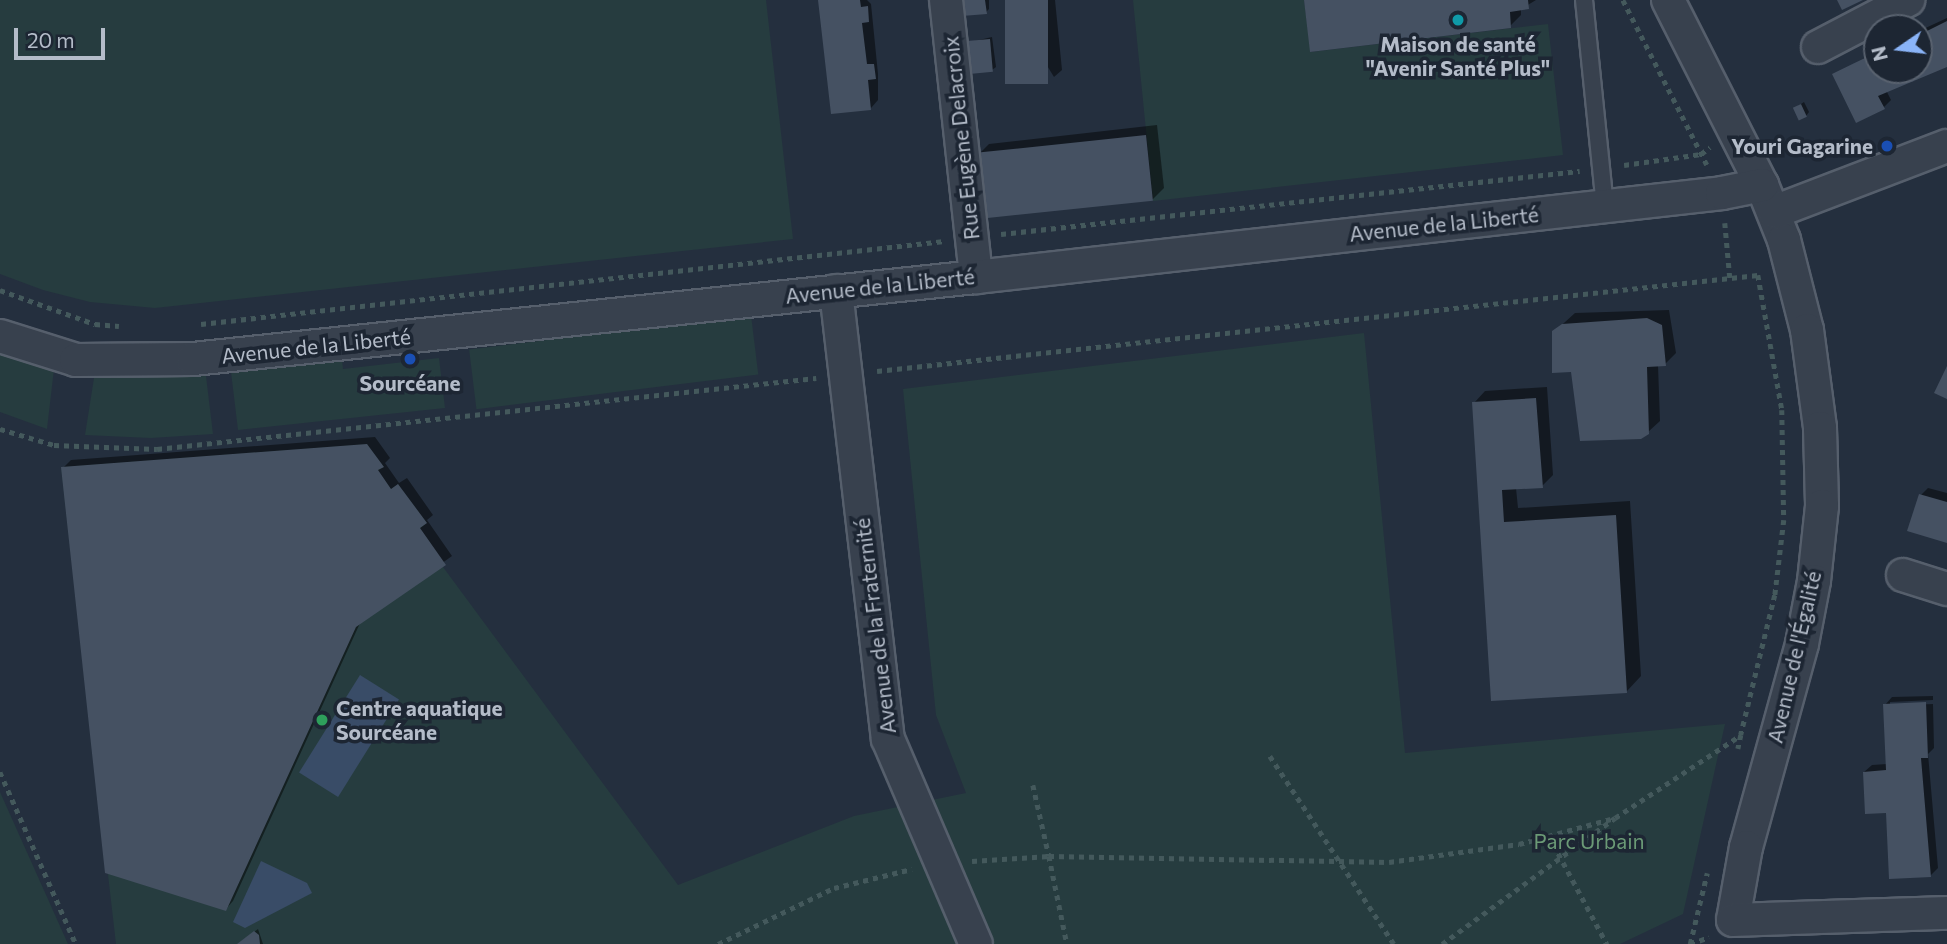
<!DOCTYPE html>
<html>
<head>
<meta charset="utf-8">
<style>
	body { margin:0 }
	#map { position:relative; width:1947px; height:944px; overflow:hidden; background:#242f3e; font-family:Commissioner,sans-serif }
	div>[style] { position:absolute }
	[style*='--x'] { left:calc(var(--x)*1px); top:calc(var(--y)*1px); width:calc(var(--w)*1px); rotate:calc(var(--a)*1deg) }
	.green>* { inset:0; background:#263c3f; transform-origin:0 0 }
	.water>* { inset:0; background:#394c67; transform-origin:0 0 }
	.shadow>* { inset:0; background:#0007 }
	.building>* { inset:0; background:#455162; transform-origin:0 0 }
	.path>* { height:4.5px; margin-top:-2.25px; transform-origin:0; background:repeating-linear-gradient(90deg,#44595c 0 5px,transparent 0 10px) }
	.roads { filter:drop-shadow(2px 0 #565f6c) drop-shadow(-2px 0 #565f6c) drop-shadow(0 2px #565f6c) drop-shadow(0 -2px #565f6c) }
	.service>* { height:16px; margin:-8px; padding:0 8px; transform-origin:8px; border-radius:8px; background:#38414e }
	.minor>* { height:32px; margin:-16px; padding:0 16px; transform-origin:16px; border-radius:16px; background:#38414e }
	.dots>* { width:19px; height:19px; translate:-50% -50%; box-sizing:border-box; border:4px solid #1d2633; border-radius:50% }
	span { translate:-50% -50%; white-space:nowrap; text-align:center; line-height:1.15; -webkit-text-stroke:7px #1d2633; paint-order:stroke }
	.poi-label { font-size:21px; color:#b4bcc9; font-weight:700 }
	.right { translate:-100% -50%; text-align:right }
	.left { translate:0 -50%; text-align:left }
	.street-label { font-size:21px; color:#b4bcc9 }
	.park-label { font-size:21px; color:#6b9a76 }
	.north { position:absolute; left:1863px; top:14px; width:70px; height:70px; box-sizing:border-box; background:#1d2633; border:2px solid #59626f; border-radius:50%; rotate:256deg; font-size:19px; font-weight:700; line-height:28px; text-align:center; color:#b4bcc9 }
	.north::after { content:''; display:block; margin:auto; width:24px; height:32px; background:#8ab4f8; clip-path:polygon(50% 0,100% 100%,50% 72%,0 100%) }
	.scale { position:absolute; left:14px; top:28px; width:91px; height:32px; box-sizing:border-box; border:4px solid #b4bcc9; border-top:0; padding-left:9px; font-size:21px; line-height:24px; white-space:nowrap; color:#b4bcc9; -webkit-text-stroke:5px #1d2633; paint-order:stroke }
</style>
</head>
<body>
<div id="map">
	<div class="green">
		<i style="clip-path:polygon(0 0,766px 0,793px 239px,155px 308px,90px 302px,43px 290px,0 274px)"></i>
		<i style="clip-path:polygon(1133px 0,1304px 0,1311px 52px,1548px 24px,1563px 155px,1153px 201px)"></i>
		<i style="left:751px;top:315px;width:60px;height:284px;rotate:83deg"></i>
		<i style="clip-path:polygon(1364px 333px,1405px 753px,1725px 724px,1683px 914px,1620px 944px,116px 944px,61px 467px,367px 444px,384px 467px,378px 471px,391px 489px,398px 484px,427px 523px,420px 529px,443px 567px,678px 885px,854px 816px,966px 793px,936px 715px,903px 389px)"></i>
		<i style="clip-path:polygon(0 352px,54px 369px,47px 429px,0 412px)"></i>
		<i style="clip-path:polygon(439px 358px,445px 408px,238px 430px,231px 372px,342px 360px,343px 369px)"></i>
		<i style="clip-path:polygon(206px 376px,213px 434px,151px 438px,85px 435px,94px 378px)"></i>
		<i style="clip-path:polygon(0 792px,68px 944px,0 944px)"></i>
	</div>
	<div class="water">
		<i style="left:360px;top:675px;width:46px;height:115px;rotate:32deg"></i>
		<i style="clip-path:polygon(261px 861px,307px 883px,312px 893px,245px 928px,233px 922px)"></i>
	</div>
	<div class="shadow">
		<i style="clip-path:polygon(820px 0,867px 0,871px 4px,878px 74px,878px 100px,871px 108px)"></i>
		<i style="clip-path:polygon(962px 0,989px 0,989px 9px,986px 12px)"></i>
		<i style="clip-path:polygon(1007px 0,1055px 0,1062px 70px,1054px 77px)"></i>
		<i style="clip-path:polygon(1306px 0,1536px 0,1521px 9px,1521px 15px,1510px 26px)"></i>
		<i style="clip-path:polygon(1947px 18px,1947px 64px,1886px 90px,1891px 100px,1884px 107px,1834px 75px,1877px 51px,1877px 70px,1919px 70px,1919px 31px)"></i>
		<i style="clip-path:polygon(992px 37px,996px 67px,992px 70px,966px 43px)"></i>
		<i style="clip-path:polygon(1804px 102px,1809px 112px,1806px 116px,1795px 108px)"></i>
		<i style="clip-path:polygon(1157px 125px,1164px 188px,1153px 199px,978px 155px,989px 144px)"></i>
		<i style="clip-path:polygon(1669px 310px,1676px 353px,1665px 364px,1658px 365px,1660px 421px,1648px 432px,1572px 370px,1554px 332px,1575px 313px)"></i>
		<i style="clip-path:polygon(1547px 387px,1553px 475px,1542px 486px,1516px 488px,1518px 508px,1630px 501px,1641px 676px,1627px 691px,1492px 700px,1474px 403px,1485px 391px)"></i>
		<i style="clip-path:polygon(375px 437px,390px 458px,385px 463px,399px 483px,407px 478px,433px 515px,427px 520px,452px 556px,361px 621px,233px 901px,226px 909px,63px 468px,71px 460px)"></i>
		<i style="clip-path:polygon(1928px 488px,1947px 493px,1947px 541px,1921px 495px)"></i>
		<i style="clip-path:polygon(1933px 696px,1933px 700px,1890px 702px,1890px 706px,1933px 704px,1934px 748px,1928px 754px,1938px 868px,1930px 876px,1864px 772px,1872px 765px,1887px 764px,1885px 705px,1892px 697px)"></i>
		<i style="clip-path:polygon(258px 929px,263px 944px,240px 944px,242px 941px)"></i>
	</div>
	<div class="building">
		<i style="clip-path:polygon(818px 0,860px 0,861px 7px,868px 6px,869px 22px,862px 23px,867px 64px,874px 64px,876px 79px,868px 80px,871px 110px,831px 114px)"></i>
		<i style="clip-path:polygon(960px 0,985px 0,987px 14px,962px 16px)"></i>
		<i style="left:1005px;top:0;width:43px;height:84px"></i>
		<i style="clip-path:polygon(1304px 0,1528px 0,1529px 9px,1510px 12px,1511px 28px,1310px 52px)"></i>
		<i style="clip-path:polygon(1837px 0,1863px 0,1842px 10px)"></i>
		<i style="clip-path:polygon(1947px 21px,1947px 67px,1878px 96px,1885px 109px,1856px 123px,1832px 74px,1877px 52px,1877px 70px,1919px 70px,1919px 35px)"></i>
		<i style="left:990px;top:39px;width:33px;height:26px;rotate:85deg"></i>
		<i style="left:1801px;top:104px;width:14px;height:9px;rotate:65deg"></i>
		<i style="left:1146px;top:135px;width:66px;height:171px;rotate:84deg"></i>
		<i style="clip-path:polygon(1647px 318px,1662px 325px,1666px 366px,1647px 367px,1649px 434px,1641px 439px,1580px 441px,1571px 372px,1552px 373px,1552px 331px,1562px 324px)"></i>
		<i style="clip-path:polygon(1947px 366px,1947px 399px,1934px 393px)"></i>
		<i style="clip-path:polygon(1536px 398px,1543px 488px,1502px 490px,1504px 522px,1616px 515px,1627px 693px,1491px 701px,1472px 402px)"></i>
		<i style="clip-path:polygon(367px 444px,384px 467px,378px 470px,391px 489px,398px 484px,427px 523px,420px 528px,446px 565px,356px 627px,226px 911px,105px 873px,61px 467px)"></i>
		<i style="clip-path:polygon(1919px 494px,1947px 502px,1947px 543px,1907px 531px)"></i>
		<i style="clip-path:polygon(1926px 702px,1928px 758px,1921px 758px,1931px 877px,1889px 879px,1886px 813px,1865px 814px,1863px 772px,1886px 770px,1883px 704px)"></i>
		<i style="clip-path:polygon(254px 931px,259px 935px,260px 944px,237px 944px)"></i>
	</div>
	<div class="path">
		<i style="--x:1623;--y:0;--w:185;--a:63"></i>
		<i style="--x:1624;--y:165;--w:78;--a:-8.1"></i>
		<i style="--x:1701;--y:154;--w:11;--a:-38"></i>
		<i style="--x:1725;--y:223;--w:55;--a:84.8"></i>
		<i style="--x:1001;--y:234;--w:582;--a:-6.21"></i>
		<i style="--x:0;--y:290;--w:101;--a:19.7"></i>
		<i style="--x:95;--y:324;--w:24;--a:5"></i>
		<i style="--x:201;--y:324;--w:748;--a:-6.37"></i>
		<i style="--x:877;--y:371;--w:886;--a:-6.22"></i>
		<i style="--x:1758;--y:275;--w:137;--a:79.9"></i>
		<i style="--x:1782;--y:410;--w:110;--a:89"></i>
		<i style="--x:1784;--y:520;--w:76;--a:96.8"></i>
		<i style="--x:1775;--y:595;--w:144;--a:103.7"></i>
		<i style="--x:0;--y:429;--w:56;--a:16.5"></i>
		<i style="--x:54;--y:445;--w:103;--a:2.2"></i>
		<i style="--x:157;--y:449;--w:663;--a:-6.15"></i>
		<i style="--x:1270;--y:756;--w:225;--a:56.6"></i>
		<i style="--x:0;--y:772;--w:188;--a:66.2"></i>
		<i style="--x:1033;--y:785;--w:73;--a:77.3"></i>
		<i style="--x:1049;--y:856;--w:340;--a:1"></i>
		<i style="--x:1389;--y:862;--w:131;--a:-7.9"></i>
		<i style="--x:1519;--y:844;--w:99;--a:-15.2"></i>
		<i style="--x:1549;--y:836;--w:123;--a:61.8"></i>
		<i style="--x:972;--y:861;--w:77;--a:-3.7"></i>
		<i style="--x:1049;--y:856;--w:90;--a:78.4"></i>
		<i style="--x:718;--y:944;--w:129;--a:-25.8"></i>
		<i style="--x:834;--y:888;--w:80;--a:-13.7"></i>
		<i style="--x:1442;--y:944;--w:214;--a:-36.1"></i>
		<i style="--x:1615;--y:818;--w:151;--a:-33.4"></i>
		<i style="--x:1741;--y:735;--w:14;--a:102"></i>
		<i style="--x:1690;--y:944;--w:73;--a:-76.5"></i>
		<i style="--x:1690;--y:944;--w:20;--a:-20"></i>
	</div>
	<div class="roads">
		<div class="service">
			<i style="--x:1584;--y:0;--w:207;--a:84.2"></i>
		</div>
		<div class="minor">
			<i style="--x:946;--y:0;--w:279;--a:83.8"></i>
			<i style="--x:1668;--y:0;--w:208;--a:63.1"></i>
			<i style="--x:1762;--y:185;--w:59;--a:68.2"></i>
			<i style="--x:1784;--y:240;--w:93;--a:75.7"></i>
			<i style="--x:1807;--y:330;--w:99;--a:82.4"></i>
			<i style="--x:1820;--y:428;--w:78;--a:88.5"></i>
			<i style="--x:1822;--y:506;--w:75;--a:96.1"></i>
			<i style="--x:1814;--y:581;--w:64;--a:100.8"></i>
			<i style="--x:1802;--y:644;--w:211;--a:105.4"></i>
			<i style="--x:1746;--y:847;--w:74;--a:100.1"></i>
			<i style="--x:1733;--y:920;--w:214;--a:-1.9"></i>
			<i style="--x:1818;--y:47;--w:102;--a:-27.6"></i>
			<i style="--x:1774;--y:212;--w:185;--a:-20.9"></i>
			<i style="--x:836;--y:291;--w:451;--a:83.4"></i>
			<i style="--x:888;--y:739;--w:223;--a:66.8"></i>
			<i style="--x:0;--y:336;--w:80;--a:17.5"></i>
			<i style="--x:76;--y:360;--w:117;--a:-0.5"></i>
			<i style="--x:193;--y:359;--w:787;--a:-5.98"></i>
			<i style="--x:976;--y:277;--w:751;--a:-6.42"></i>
			<i style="--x:1722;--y:193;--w:41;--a:-11.3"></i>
			<i style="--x:1903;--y:575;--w:46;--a:17.7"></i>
		</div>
	</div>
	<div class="dots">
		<i style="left:1458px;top:20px;background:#0f9aa8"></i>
		<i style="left:1887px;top:146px;background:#1a4fb4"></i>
		<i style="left:410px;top:359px;background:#1a4fb4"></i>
		<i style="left:322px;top:720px;background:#2e9e5b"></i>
	</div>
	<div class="poi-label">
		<span style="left:1458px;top:56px">Maison de santé<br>"Avenir Santé Plus"</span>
		<span class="right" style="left:1873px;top:146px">Youri Gagarine</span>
		<span style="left:410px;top:383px">Sourcéane</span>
		<span class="left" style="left:336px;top:720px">Centre aquatique<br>Sourcéane</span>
	</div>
	<div class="street-label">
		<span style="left:961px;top:138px;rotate:-96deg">Rue Eugène Delacroix</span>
		<span style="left:1444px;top:224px;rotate:-6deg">Avenue de la Liberté</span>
		<span style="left:880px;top:286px;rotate:-6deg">Avenue de la Liberté</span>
		<span style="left:316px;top:346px;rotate:-6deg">Avenue de la Liberté</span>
		<span style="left:875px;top:626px;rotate:-97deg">Avenue de la Fraternité</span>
		<span style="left:1794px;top:657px;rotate:-77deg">Avenue de l'Égalité</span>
	</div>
	<div class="park-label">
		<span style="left:1589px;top:841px">Parc Urbain</span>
	</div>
	<div class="north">N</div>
	<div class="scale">20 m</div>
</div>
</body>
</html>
